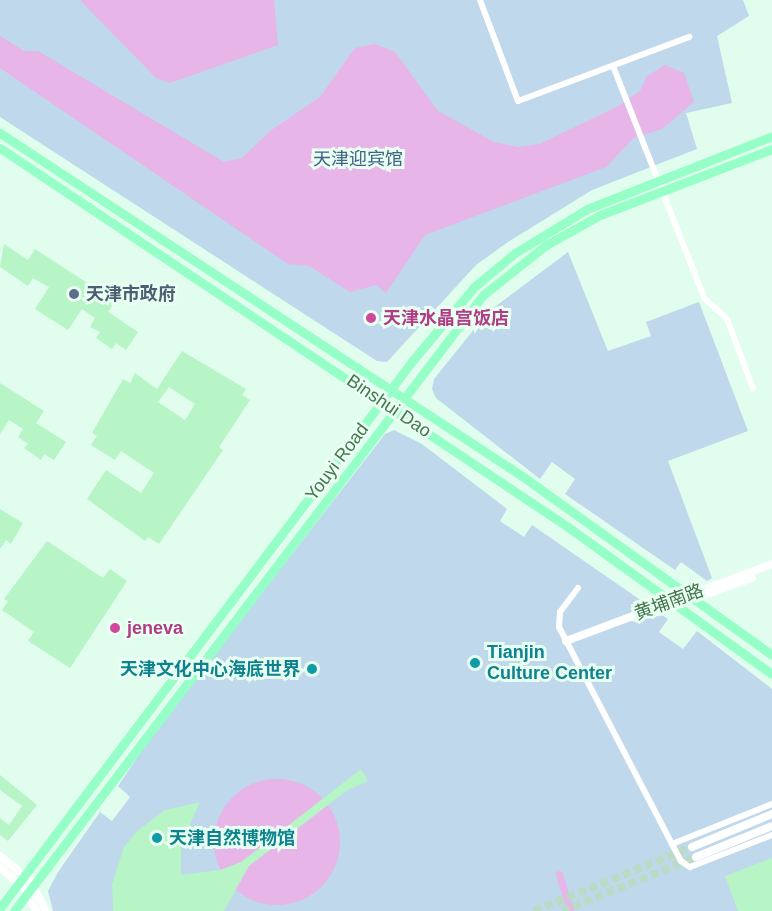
<!DOCTYPE html>
<html>
<head>
<meta charset="utf-8">
<style>
	body { margin:0 }
	#map { position:relative; width:772px; height:911px; overflow:hidden; background:#e1fdee; font-family:Arial,"Noto Sans SC",sans-serif }
	div>[style] { position:absolute }
	[style*='--x'] { left:calc(var(--x)*1px); top:calc(var(--y)*1px); width:calc(var(--w)*1px); rotate:calc(var(--a)*1deg) }
	.green>* { inset:0; background:#bfd8eb }
	.water>* { inset:0; background:#e7b5e7 }
	.round { border-radius:50% }
	.canal>* { height:7px; margin:-3.5px; padding:0 3.5px; transform-origin:3.5px; border-radius:3.5px; background:#e7b5e7 }
	.building>* { inset:0; background:#b7f4c6 }
	.secondary-tunnel>* { height:8px; margin-top:-4px; transform-origin:0; background:repeating-linear-gradient(90deg,#badbc6 0 8px,transparent 0 12px) }
	.street>* { height:6px; margin:-3px; padding:0 3px; transform-origin:3px; border-radius:3px; background:#fff }
	.secondary>* { height:8px; margin:-4px; padding:0 4px; transform-origin:4px; border-radius:4px; background:#fff }
	.primary>* { height:9px; margin:-4.5px; padding:0 4.5px; transform-origin:4.5px; border-radius:4.5px; background:#96ffc8 }
	.dots>* { width:16px; height:16px; translate:-50% -50%; box-sizing:border-box; border:3px solid #e8fff2; border-radius:50% }
	span { translate:-50% -50%; white-space:nowrap; text-align:center; line-height:1.15; -webkit-text-stroke:6px #e8fff2; paint-order:stroke }
	.park-label { font-size:18px; color:#436287 }
	.service-label { font-size:18px; color:#4e5e75; font-weight:700 }
	.left { translate:0 -50%; text-align:left }
	.hotel-label { font-size:18px; color:#b23c85; font-weight:700 }
	.street-label { font-size:18px; color:#477550 }
	.culture-label { font-size:18px; color:#0d838f; font-weight:700 }
	.right { translate:-100% -50%; text-align:right }
</style>
</head>
<body>
<div id="map">
	<div class="green">
		<i style="clip-path:polygon(0 0,743px 0,749px 16px,717px 36px,732px 103px,686px 113px,697px 149px,592px 190px,508px 242px,476px 265px,387px 362px,377px 361px,0 117px)"></i>
		<i style="clip-path:polygon(568px 252px,608px 351px,651px 336px,646px 322px,699px 302px,748px 431px,668px 461px,712px 578px,707px 581px,681px 562px,675px 570px,565px 494px,575px 479px,552px 462px,540px 479px,436px 398px,432px 389px,434px 379px,488px 312px)"></i>
		<i style="clip-path:polygon(394px 430px,422px 444px,507px 509px,500px 521px,524px 537px,532px 525px,668px 619px,659px 632px,683px 649px,697px 631px,772px 689px,772px 911px,53px 911px,48px 891px,58px 872px,100px 812px,112px 821px,130px 797px,118px 786px,158px 727px,385px 434px)"></i>
	</div>
	<div class="water">
		<i style="clip-path:polygon(80px 0,274px 0,278px 45px,170px 83px,155px 77px)"></i>
		<i style="clip-path:polygon(0 36px,24px 51px,38px 51px,224px 162px,242px 158px,270px 131px,320px 97px,355px 48px,375px 44px,395px 52px,438px 111px,494px 142px,518px 147px,540px 144px,620px 105px,640px 91px,647px 76px,665px 65px,684px 73px,694px 102px,662px 129px,634px 138px,606px 167px,425px 235px,386px 293px,376px 285px,350px 292px,309px 266px,288px 264px,0 68px)"></i>
		<i class="round" style="left:214px;top:779px;width:126px;height:126px"></i>
	</div>
	<div class="canal">
		<i style="--x:559;--y:874;--w:39;--a:73"></i>
	</div>
	<div class="building">
		<i style="clip-path:polygon(4px 244px,28px 260px,35px 249px,115px 301px,108px 312px,138px 332px,126px 350px,116px 343px,112px 349px,96px 338px,100px 332px,90px 327px,95px 318px,82px 309px,68px 330px,35px 309px,49px 287px,33px 278px,28px 286px,0 267px)"></i>
		<i style="clip-path:polygon(evenodd,182px 351px,246px 389px,242px 395px,250px 400px,219px 447px,223px 450px,159px 544px,148px 537px,145px 541px,87px 499px,106px 470px,141px 493px,154px 473px,121px 451px,115px 460px,91px 445px,97px 436px,92px 433px,123px 379px,130px 383px,135px 373px,157px 389px,182px 351px,169px 387px,195px 404px,185px 420px,158px 402px,169px 387px)"></i>
		<i style="clip-path:polygon(0 383px,44px 411px,36px 423px,66px 442px,54px 460px,44px 454px,41px 460px,24px 448px,28px 444px,18px 437px,23px 429px,9px 420px,0 434px)"></i>
		<i style="clip-path:polygon(0 509px,23px 523px,11px 544px,6px 540px,0 549px)"></i>
		<i style="clip-path:polygon(47px 541px,103px 578px,110px 569px,127px 581px,70px 668px,28px 641px,34px 632px,2px 610px,8px 601px,4px 599px)"></i>
		<i style="clip-path:polygon(361px 769px,368px 781px,346px 791px,249px 866px,224px 911px,113px 911px,112px 884px,124px 847px,137px 831px,165px 810px,200px 802px,181px 844px,181px 875px,220px 870px,241px 862px)"></i>
		<i style="clip-path:polygon(0 775px,37px 805px,8px 841px,0 835px,0 818px,9px 825px,22px 806px,0 790px)"></i>
		<i style="clip-path:polygon(772px 858px,772px 911px,738px 911px,725px 876px)"></i>
	</div>
	<div class="secondary-tunnel">
		<i style="--x:534;--y:911;--w:170;--a:-22.1"></i>
		<i style="--x:562;--y:911;--w:144;--a:-21.9"></i>
	</div>
	<div class="street">
		<i style="--x:480;--y:0;--w:108;--a:69.4"></i>
		<i style="--x:518;--y:101;--w:183;--a:-20.5"></i>
		<i style="--x:613;--y:66;--w:251;--a:68.5"></i>
		<i style="--x:705;--y:299;--w:30;--a:42"></i>
		<i style="--x:727;--y:319;--w:74;--a:69.4"></i>
		<i style="--x:578;--y:588;--w:30;--a:127"></i>
		<i style="--x:560;--y:612;--w:15;--a:94"></i>
		<i style="--x:559;--y:627;--w:264;--a:62.5"></i>
		<i style="--x:681;--y:861;--w:11;--a:34"></i>
		<i style="--x:690;--y:867;--w:88;--a:-21.3"></i>
		<i style="--x:672;--y:844;--w:108;--a:-21.8"></i>
	</div>
	<div class="secondary">
		<i style="--x:654;--y:613;--w:104;--a:-19.7"></i>
		<i style="--x:566;--y:641;--w:220;--a:-20.5"></i>
		<i style="--x:692;--y:847;--w:87;--a:-22.4"></i>
		<i style="--x:0;--y:856;--w:38;--a:39"></i>
		<i style="--x:30;--y:880;--w:35;--a:63"></i>
		<i style="--x:696;--y:857;--w:82;--a:-22.2"></i>
		<i style="--x:0;--y:867;--w:32;--a:41"></i>
		<i style="--x:24;--y:888;--w:26;--a:62"></i>
	</div>
	<div class="primary">
		<i style="--x:0;--y:133;--w:625;--a:33.31"></i>
		<i style="--x:522;--y:476;--w:307;--a:35.6"></i>
		<i style="--x:0;--y:148;--w:683;--a:33.71"></i>
		<i style="--x:568;--y:527;--w:251;--a:35.8"></i>
		<i style="--x:0;--y:908;--w:686;--a:-53"></i>
		<i style="--x:413;--y:360;--w:95;--a:-50.1"></i>
		<i style="--x:474;--y:287;--w:53;--a:-39.7"></i>
		<i style="--x:515;--y:253;--w:84;--a:-31.4"></i>
		<i style="--x:587;--y:209;--w:199;--a:-21.5"></i>
		<i style="--x:14;--y:911;--w:774;--a:-52.72"></i>
		<i style="--x:483;--y:295;--w:80;--a:-38.4"></i>
		<i style="--x:546;--y:245;--w:62;--a:-29.1"></i>
		<i style="--x:600;--y:215;--w:184;--a:-21"></i>
	</div>
	<div class="dots">
		<i style="left:74px;top:294px;background:#5c6f8a"></i>
		<i style="left:371px;top:318px;background:#d1479c"></i>
		<i style="left:115px;top:628px;background:#d1479c"></i>
		<i style="left:475px;top:663px;background:#0f9aa8"></i>
		<i style="left:312px;top:669px;background:#0f9aa8"></i>
		<i style="left:157px;top:838px;background:#0f9aa8"></i>
	</div>
	<div class="park-label">
		<span style="left:358px;top:159px">天津迎宾馆</span>
	</div>
	<div class="service-label">
		<span class="left" style="left:86px;top:294px">天津市政府</span>
	</div>
	<div class="hotel-label">
		<span class="left" style="left:383px;top:318px">天津水晶宫饭店</span>
		<span class="left" style="left:127px;top:628px">jeneva</span>
	</div>
	<div class="street-label">
		<span style="left:389px;top:406px;rotate:34deg">Binshui Dao</span>
		<span style="left:337px;top:462px;rotate:-53deg">Youyi Road</span>
		<span style="left:669px;top:602px;rotate:-20deg">黄埔南路</span>
	</div>
	<div class="culture-label">
		<span class="left" style="left:487px;top:663px">Tianjin<br>Culture Center</span>
		<span class="right" style="left:300px;top:669px">天津文化中心海底世界</span>
		<span class="left" style="left:169px;top:838px">天津自然博物馆</span>
	</div>
</div>
</body>
</html>
